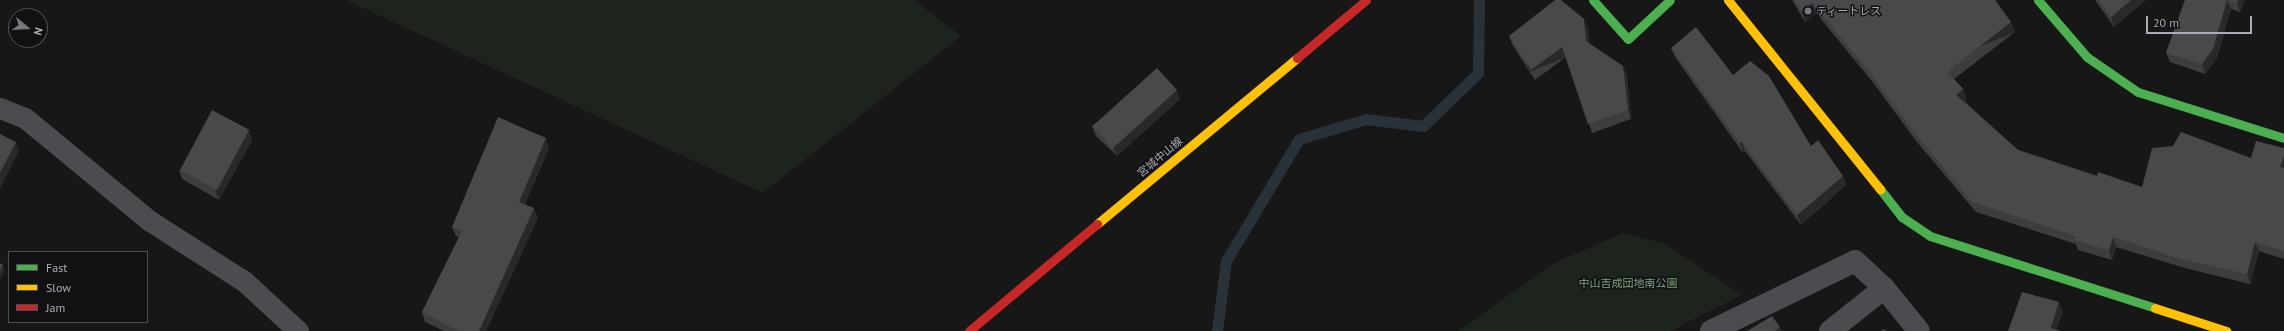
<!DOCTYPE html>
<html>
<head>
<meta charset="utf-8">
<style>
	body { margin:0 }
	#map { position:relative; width:2284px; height:331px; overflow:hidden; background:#171717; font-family:"PT Sans","Noto Sans JP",sans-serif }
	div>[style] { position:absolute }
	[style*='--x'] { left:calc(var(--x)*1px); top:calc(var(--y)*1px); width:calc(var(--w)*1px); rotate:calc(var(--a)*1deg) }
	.green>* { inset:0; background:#1d241e }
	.stream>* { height:11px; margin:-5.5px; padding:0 5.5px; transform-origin:5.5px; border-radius:5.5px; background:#2a3239 }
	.lane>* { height:21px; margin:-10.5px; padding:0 10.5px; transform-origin:10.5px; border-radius:10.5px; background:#4b4c50 }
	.street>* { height:22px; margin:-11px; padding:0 11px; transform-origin:11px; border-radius:11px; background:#4b4c50 }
	.fast>* { height:9px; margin:-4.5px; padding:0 4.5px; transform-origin:4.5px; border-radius:4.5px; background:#4caf50 }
	.slow>* { height:9px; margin:-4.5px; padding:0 4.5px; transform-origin:4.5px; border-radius:4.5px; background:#ffc107 }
	.jam>* { height:9px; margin:-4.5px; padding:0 4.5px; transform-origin:4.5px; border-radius:4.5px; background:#c62828 }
	.wall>* { inset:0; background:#3d3d3f }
	.shaded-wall>* { inset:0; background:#29292a; transform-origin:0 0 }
	.building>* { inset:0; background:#49494c; transform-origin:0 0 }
	.dots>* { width:11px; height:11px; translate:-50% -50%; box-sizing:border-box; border:2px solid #111113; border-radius:50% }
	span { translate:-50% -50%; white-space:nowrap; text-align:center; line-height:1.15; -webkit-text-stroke:3px #111113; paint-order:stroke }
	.poi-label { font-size:11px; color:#a8adb8 }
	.left { translate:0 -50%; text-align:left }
	.street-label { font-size:11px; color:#a8adb8 }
	.park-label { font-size:11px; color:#7fa381 }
	.legend { position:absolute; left:8px; top:251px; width:140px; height:72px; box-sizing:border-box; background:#111113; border:1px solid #4d4f55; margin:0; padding:5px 7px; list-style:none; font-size:12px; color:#a8adb8 }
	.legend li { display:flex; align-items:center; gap:8px; height:20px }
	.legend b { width:20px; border:1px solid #4d4f55 }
	.north { position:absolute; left:8px; top:8px; width:40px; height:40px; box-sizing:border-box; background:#111113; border:1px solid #4d4f55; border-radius:50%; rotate:108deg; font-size:11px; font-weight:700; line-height:16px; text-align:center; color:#a8adb8 }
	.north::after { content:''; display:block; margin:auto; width:14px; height:18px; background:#757880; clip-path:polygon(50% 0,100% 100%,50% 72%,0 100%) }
	.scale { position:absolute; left:2146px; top:16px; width:106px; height:18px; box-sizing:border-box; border:2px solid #a8adb8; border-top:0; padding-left:5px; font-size:12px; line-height:14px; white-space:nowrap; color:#a8adb8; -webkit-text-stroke:3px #111113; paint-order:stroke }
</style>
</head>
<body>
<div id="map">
	<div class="green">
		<i style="clip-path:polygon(346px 0,914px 0,961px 36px,763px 193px)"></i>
		<i style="clip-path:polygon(1624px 233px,1665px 244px,1742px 295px,1671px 331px,1458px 331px,1554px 263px)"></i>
	</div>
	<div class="stream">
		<i style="--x:1217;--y:331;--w:71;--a:-82.7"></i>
		<i style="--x:1226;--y:261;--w:142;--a:-59.1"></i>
		<i style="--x:1299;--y:139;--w:70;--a:-16.6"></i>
		<i style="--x:1366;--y:119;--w:57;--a:7"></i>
		<i style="--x:1423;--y:126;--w:76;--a:-43.9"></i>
		<i style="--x:1478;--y:73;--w:73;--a:-89.2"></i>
	</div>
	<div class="lane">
		<i style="--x:0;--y:108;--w:27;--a:22"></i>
		<i style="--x:25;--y:118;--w:162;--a:39.5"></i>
		<i style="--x:150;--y:221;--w:112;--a:32.6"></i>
		<i style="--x:244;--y:281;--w:74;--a:42.8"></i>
	</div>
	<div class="street">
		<i style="--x:1711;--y:331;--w:160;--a:-25.9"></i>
		<i style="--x:1855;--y:261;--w:40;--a:43"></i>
		<i style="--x:1884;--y:288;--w:55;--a:50.9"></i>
		<i style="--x:1830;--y:331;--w:69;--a:-38.5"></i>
	</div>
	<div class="fast">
		<i style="--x:1593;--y:0;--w:52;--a:48.1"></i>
		<i style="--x:1628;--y:39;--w:57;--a:-42.9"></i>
		<i style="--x:2038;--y:0;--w:75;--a:49.3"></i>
		<i style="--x:2087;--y:57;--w:62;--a:34.5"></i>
		<i style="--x:2138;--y:92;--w:153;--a:17.5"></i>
		<i style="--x:1880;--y:189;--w:36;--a:52"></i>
		<i style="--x:1902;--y:217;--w:34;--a:34"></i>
		<i style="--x:1930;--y:236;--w:236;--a:17.7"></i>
	</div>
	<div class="slow">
		<i style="--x:1728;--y:0;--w:243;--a:51.2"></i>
		<i style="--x:1097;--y:224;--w:260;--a:-39.7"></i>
		<i style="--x:2155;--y:308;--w:75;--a:17.9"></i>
	</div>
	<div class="jam">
		<i style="--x:1297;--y:58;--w:90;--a:-40"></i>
		<i style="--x:969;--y:331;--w:167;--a:-39.9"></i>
	</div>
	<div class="wall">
		<i style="clip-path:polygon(1792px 0,1995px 0,2015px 32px,1954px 79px,1963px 89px,1966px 99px,1964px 101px,2018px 150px,2097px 176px,2142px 187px,2251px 158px,2284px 148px,2284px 259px,2259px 251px,2250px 284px,2185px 268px,2116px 247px,2112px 260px,2078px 250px,2076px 244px,1976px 212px,1916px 141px,1875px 85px,1816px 13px,1805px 22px)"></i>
		<i style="clip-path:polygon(2095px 0,2146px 0,2114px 27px)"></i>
		<i style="clip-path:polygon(2185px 0,2245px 0,2240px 12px,2231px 9px,2217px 58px,2205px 74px,2170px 62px,2166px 53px)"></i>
		<i style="clip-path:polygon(1588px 28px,1589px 43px,1627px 75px,1631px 119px,1592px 133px,1566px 57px,1535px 80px,1513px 46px,1509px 36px)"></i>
		<i style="clip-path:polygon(1671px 48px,1733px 75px,1843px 176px,1846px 185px,1801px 225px,1745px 151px,1743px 153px,1675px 57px)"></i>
		<i style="clip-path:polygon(1180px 99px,1117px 156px,1096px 136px,1092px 126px)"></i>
		<i style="clip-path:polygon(249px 130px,252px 140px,219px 200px,182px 179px,179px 170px)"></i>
		<i style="clip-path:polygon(549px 148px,525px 204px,538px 218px,486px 331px,444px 331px,425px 322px,422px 312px,459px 237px,456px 236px,452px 227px)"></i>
	</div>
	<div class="shaded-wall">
		<i style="clip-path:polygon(2131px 0,2146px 0,2114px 27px,2111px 17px)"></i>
		<i style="clip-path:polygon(2227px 0,2231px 9px,2217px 58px,2205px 74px,2202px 64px)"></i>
		<i style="clip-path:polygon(2238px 0,2245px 0,2240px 12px,2237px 3px)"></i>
		<i style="clip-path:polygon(1812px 3px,1816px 13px,1805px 22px,1802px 12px)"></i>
		<i style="clip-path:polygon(1584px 19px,1588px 28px,1589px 50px,1586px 41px)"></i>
		<i style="left:2011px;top:22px;width:11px;height:81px;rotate:68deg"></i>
		<i style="left:1562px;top:47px;width:11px;height:39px;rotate:68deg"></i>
		<i style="clip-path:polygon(1623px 66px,1627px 75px,1631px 119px,1628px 110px)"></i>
		<i style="clip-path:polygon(1963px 89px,1966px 99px,1960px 104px,1956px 95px)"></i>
		<i style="clip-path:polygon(1177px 90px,1180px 99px,1117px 156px,1113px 146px)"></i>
		<i style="clip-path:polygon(249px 130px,252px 140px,219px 200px,215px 191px)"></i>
		<i style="clip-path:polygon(546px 138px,549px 148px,522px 211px,519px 202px)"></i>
		<i style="clip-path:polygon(16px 142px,19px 151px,0 189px,0 173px)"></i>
		<i style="clip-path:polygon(1742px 142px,1745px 151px,1743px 153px,1740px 143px)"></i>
		<i style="clip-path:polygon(2284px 156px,2284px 176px,2280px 167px)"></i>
		<i style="clip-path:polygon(1843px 176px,1846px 185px,1801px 225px,1797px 215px)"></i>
		<i style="clip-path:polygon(534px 208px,538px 218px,486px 331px,479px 331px)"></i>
		<i style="clip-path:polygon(2113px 237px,2116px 247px,2112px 260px,2109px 250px)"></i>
		<i style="clip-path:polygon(2255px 242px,2259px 251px,2250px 284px,2247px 274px)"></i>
		<i style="clip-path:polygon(3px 265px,5px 271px,0 280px,0 271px)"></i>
		<i style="clip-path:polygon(2059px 302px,2063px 312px,2056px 331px,2051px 328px)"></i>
		<i style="clip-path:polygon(1780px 327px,1782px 331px,1775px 331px)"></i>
	</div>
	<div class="building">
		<i style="clip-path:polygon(1555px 0,1561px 0,1584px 19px,1586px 41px,1623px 66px,1628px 110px,1588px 124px,1562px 47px,1531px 70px,1509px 36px)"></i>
		<i style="clip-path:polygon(1794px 0,1995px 0,2011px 22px,1947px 72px,1963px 89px,1956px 95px,2018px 150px,2097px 176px,2098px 172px,2142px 187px,2152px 148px,2173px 146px,2181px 132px,2251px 158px,2256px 141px,2284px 148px,2284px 156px,2280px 167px,2284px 168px,2284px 251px,2255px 242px,2247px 274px,2181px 259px,2113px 237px,2109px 250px,2074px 240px,2076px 236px,1972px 202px,1913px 131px,1872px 75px,1812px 3px,1802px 12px)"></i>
		<i style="clip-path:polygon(2098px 0,2131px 0,2111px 17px)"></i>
		<i style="clip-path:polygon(2185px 0,2227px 0,2213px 49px,2202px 64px,2166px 53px)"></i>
		<i style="clip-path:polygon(2228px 0,2238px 0,2237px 3px)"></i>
		<i style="clip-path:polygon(1696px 27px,1733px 75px,1750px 61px,1769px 76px,1811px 146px,1818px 140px,1843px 176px,1797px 215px,1742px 142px,1740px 143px,1671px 48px)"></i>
		<i style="left:1157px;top:68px;width:30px;height:87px;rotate:48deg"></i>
		<i style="left:212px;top:110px;width:42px;height:68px;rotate:28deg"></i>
		<i style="clip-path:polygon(498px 117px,546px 138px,519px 202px,534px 208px,479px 331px,459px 331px,422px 312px,462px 231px,452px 227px)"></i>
		<i style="clip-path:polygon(0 134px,16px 142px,0 173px)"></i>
		<i style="clip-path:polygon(0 263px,3px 265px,0 271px)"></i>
		<i style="clip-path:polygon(2022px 292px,2059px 302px,2051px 328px,2061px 331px,2008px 331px)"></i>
		<i style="clip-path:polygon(1772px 316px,1780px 327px,1775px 331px,1747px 331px)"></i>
		<i style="clip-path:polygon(1884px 329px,1886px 331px,1881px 331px)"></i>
	</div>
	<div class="dots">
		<i style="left:1808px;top:11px;background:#757880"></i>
	</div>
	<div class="poi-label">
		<span class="left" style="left:1816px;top:11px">ティートレス</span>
	</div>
	<div class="street-label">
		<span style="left:1160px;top:157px;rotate:-40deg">宮城中山線</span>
	</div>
	<div class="park-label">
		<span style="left:1628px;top:283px">中山吉成団地南公園</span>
	</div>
	<ul class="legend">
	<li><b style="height:5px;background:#4caf50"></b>Fast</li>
	<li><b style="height:5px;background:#ffc107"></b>Slow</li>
	<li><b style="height:5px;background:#c62828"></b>Jam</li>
	</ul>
	<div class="north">N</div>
	<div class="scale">20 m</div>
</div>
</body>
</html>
